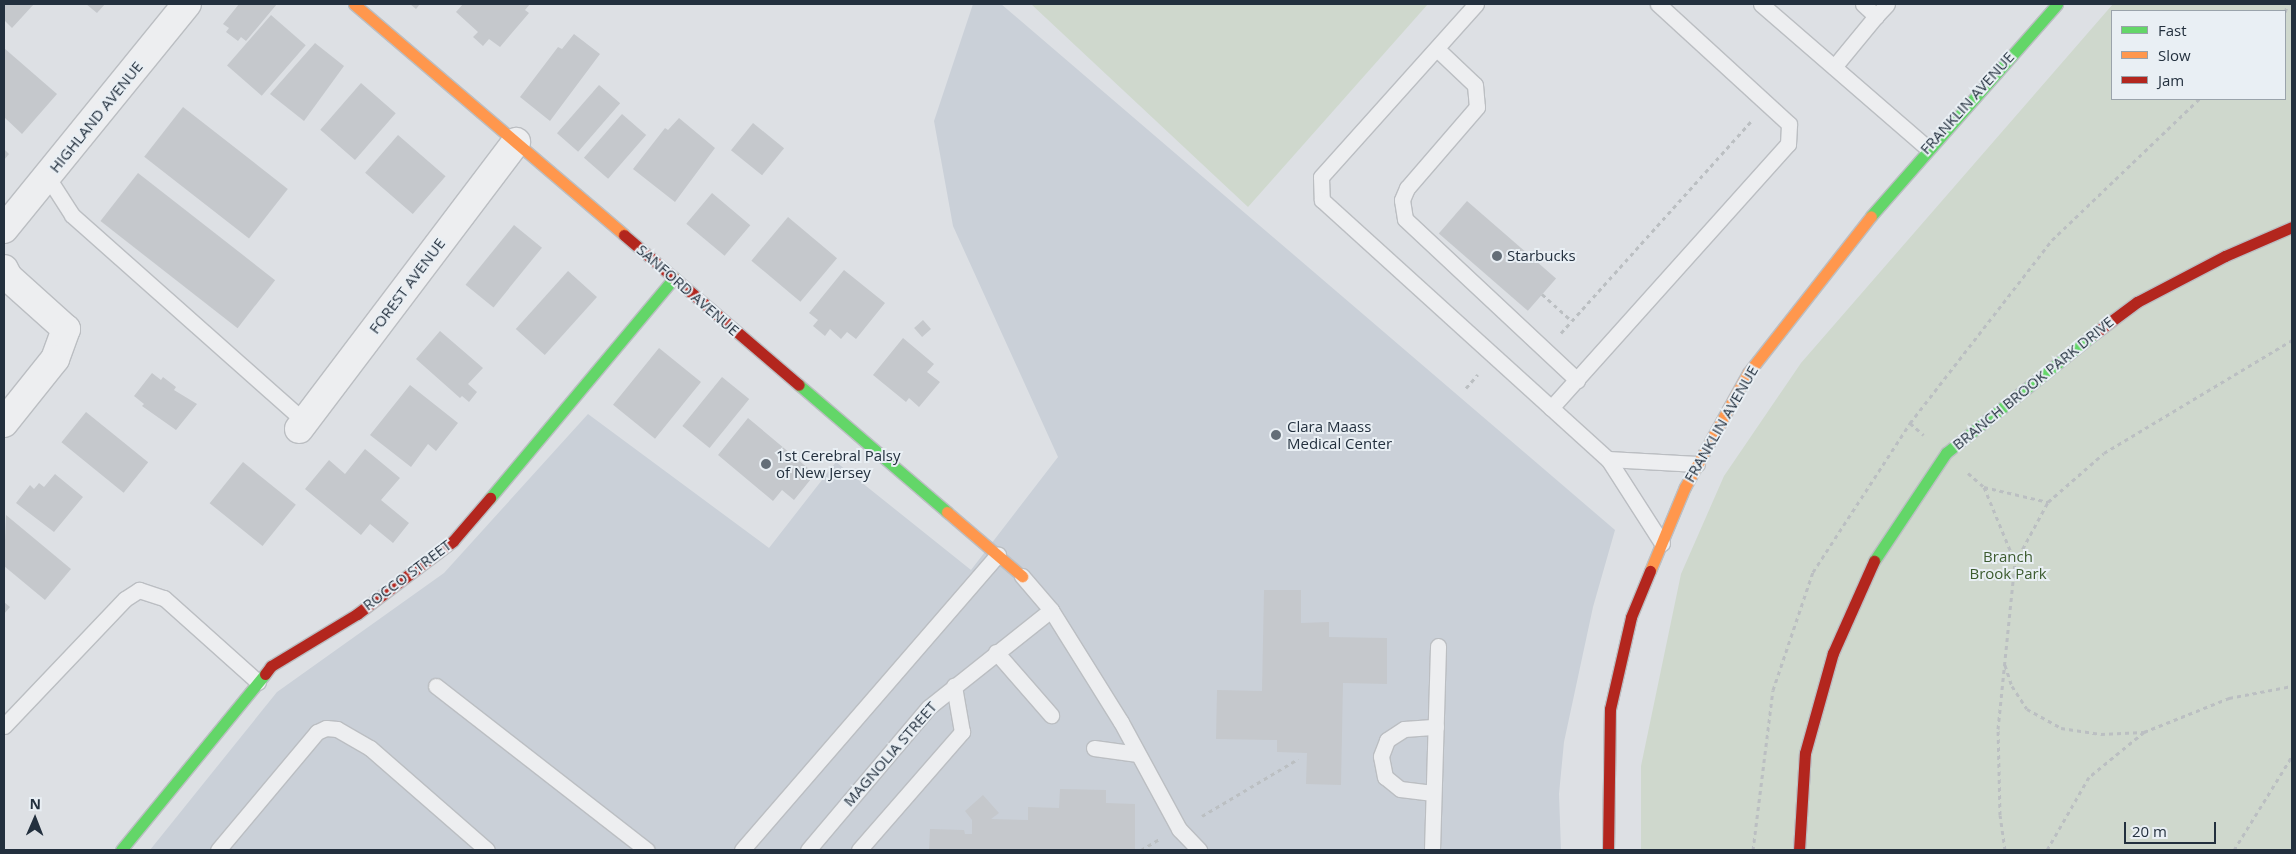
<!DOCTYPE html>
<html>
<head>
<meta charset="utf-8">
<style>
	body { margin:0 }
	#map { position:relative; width:2296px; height:854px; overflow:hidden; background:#dde0e4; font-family:"Open Sans",sans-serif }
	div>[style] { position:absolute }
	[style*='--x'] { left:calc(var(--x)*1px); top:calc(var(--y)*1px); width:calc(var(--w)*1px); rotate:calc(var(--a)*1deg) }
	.built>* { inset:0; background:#cad0d8 }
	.green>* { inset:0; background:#cfd8cd }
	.building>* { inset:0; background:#c5c8cc; transform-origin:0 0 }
	.path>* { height:3px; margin-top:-1.5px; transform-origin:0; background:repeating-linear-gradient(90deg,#bbbfc2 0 4px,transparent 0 8px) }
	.roads { filter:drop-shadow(1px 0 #bbbec2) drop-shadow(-1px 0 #bbbec2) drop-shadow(0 1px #bbbec2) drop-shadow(0 -1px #bbbec2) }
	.lane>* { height:15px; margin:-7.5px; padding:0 7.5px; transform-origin:7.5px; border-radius:7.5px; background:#edeef0 }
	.street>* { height:28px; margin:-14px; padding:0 14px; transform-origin:14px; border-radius:14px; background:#edeef0 }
	.fast>* { height:11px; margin:-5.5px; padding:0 5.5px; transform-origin:5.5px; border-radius:5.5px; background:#63d668 }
	.slow>* { height:11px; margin:-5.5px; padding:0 5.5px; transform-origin:5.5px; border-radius:5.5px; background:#ff974d }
	.jam>* { height:11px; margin:-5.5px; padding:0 5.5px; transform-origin:5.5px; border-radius:5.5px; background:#b3261e }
	.dots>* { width:14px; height:14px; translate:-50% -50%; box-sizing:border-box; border:2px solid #e9eff4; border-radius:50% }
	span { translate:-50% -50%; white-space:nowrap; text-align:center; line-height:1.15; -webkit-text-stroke:4px #e9eff4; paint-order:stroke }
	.street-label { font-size:15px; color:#23303e }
	.poi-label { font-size:15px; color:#23303e }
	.left { translate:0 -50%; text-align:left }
	.park-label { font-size:15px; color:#3c5b2f }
	.frame { position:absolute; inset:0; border:5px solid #23303e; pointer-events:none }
	.legend { position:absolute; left:2111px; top:10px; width:175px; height:90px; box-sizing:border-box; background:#e9eff4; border:1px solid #9aa3ab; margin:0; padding:6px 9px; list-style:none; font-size:15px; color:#23303e }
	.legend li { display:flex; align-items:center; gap:10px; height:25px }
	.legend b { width:25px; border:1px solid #9aa3ab }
	.north { position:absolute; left:10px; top:794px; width:50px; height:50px; -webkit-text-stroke:4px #e9eff4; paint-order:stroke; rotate:1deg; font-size:14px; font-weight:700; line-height:20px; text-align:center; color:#23303e }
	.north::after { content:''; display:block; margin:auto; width:18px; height:22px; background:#23303e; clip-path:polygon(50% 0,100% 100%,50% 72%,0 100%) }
	.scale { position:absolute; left:2124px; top:822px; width:92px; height:22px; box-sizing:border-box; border:2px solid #23303e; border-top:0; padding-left:6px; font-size:15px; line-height:18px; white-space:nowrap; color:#23303e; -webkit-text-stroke:4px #e9eff4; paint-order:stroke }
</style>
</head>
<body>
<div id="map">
	<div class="built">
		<i style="clip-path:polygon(973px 4px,1001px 4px,1615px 530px,1593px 607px,1564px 742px,1559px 794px,1561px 850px,150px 850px,277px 692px,444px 573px,588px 414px,769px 548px,836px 462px,971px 570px,1058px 457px,953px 226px,934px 121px)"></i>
	</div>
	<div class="green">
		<i style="clip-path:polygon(1031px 4px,1428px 4px,1248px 207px)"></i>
		<i style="clip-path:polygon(evenodd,2113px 4px,2292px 4px,2292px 850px,1641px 850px,1641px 766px,1681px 574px,1724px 476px,1801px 363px,2113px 4px,2112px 11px,2285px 11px,2285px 99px,2112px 99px,2112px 11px)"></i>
	</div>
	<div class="building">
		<i style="clip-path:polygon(4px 4px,34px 4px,12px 28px,4px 20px)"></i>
		<i style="clip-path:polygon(86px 4px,105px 4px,97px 13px)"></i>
		<i style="clip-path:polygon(239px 4px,277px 4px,246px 41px,241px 37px,238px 41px,226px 32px,229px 28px,223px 24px)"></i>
		<i style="clip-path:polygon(410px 4px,420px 4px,416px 9px)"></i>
		<i style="clip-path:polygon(463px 4px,530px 4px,525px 10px,529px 13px,500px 47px,489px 39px,483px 46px,473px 37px,478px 32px,456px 12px)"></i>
		<i style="left:271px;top:15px;width:46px;height:67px;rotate:41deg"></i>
		<i style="clip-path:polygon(574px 34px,600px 54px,550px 121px,520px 97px,558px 47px,562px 49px)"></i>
		<i style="clip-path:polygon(315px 43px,344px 66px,304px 121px,270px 94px)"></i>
		<i style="clip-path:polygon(4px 48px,57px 94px,22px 134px,4px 117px)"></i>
		<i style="left:361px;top:83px;width:46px;height:62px;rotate:41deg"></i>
		<i style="left:599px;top:85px;width:28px;height:64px;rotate:41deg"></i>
		<i style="left:183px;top:107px;width:133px;height:63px;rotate:38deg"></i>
		<i style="left:622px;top:114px;width:32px;height:58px;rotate:41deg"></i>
		<i style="clip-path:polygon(679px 118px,715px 148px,675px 202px,633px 169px,665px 128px,668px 130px)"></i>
		<i style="left:753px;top:123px;width:40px;height:35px;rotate:39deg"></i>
		<i style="left:398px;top:135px;width:63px;height:50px;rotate:41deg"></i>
		<i style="clip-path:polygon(4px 149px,9px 154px,4px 160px)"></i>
		<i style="left:138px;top:173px;width:174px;height:61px;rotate:38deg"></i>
		<i style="left:712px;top:193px;width:50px;height:40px;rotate:40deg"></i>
		<i style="left:1467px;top:201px;width:118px;height:43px;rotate:41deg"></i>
		<i style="left:788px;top:217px;width:64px;height:57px;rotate:40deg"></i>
		<i style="left:514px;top:225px;width:36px;height:77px;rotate:39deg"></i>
		<i style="clip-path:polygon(844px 270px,885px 303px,856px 339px,847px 332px,841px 339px,830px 329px,825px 336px,813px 326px,818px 320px,809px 313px)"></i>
		<i style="left:568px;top:271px;width:39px;height:78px;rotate:42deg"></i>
		<i style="left:923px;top:320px;width:12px;height:12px;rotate:48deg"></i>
		<i style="clip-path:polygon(440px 331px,483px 368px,468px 384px,477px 392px,469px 402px,462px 396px,460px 398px,416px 359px)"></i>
		<i style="clip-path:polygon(903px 338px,934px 364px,927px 372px,940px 382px,919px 407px,909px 398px,906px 402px,873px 375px)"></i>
		<i style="left:659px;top:348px;width:54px;height:73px;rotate:39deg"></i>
		<i style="clip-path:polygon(152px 373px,161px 380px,163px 377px,176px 387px,174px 390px,197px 404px,176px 430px,142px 406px,144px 404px,134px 396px)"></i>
		<i style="left:722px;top:377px;width:35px;height:63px;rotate:39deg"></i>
		<i style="clip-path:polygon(410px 385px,458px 423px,436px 451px,428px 444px,411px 467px,370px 435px)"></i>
		<i style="left:86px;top:412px;width:80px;height:39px;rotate:39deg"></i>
		<i style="clip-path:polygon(748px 418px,815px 474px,794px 500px,782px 490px,773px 501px,718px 455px)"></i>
		<i style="clip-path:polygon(365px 449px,400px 478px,381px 500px,409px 523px,393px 543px,370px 524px,361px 535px,305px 489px,329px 460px,345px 474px)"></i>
		<i style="left:243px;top:462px;width:68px;height:53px;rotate:39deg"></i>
		<i style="clip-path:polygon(55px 474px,83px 497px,54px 532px,16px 503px,30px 485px,34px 489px,39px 483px,44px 487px)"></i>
		<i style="clip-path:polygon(6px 515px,71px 569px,45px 600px,4px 566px)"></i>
		<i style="clip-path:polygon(1264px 590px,1301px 590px,1301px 623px,1329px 622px,1329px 637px,1387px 638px,1387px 684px,1343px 683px,1341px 785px,1306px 784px,1307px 753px,1277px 752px,1277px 740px,1216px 739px,1217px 690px,1262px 691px)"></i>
		<i style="clip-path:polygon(4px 602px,10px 607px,4px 614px)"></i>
		<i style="clip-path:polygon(1060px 789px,1106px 790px,1106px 803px,1135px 804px,1135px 850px,929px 850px,930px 829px,964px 830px,965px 834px,972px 834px,972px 820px,965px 811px,983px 795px,999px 813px,991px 819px,1028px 820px,1028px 807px,1059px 808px)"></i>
	</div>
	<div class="path">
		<i style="--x:2285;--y:12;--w:9;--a:-69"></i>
		<i style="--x:1542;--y:294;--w:40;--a:42"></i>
		<i style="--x:1561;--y:333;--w:286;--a:-48.1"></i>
		<i style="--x:1466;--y:388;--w:18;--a:-49"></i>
		<i style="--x:1910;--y:423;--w:18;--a:41"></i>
		<i style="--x:1968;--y:473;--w:21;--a:41"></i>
		<i style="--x:1984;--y:487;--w:66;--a:13.2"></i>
		<i style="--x:1984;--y:487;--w:81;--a:67.5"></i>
		<i style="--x:2005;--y:665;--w:22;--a:72"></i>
		<i style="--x:2012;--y:686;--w:27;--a:57"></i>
		<i style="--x:2027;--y:709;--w:39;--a:29"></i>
		<i style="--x:2061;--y:728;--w:40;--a:8.5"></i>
		<i style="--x:2101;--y:734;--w:43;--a:-2.7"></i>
		<i style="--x:2144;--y:732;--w:71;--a:140.7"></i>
		<i style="--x:2089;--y:777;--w:84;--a:119.9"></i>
		<i style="--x:2144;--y:732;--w:92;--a:-21.8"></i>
		<i style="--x:2229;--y:698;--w:64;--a:-10.8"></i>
		<i style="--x:1202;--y:816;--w:112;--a:-30.7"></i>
		<i style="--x:1141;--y:850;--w:21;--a:-31"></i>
		<i style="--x:1753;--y:850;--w:161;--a:-82.9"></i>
		<i style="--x:1773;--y:690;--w:125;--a:-71.3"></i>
		<i style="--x:1813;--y:572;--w:178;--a:-56.9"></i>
		<i style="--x:1910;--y:423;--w:232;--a:-52.2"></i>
		<i style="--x:2052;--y:240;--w:204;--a:-43.8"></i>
		<i style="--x:2005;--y:850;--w:35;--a:-98"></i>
		<i style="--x:2000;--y:815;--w:86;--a:-91.3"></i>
		<i style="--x:1998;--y:729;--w:167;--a:-84.2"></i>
		<i style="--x:2015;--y:563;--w:69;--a:-61.6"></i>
		<i style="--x:2048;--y:502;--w:74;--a:-41.2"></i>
		<i style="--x:2104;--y:453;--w:219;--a:-31"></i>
		<i style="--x:2234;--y:850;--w:110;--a:-58.3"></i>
	</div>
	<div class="roads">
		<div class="lane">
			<i style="--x:1476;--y:4;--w:232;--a:131.9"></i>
			<i style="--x:1321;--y:177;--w:23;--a:88"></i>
			<i style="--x:1322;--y:200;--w:386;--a:42.2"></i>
			<i style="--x:1608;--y:459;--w:100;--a:57.3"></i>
			<i style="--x:1761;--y:4;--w:220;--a:40.9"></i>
			<i style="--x:1863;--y:4;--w:18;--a:43"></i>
			<i style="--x:1876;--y:16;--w:16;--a:-47"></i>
			<i style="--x:1437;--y:49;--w:52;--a:43.5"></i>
			<i style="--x:1475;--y:85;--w:22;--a:85"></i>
			<i style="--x:1477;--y:107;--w:107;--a:130.8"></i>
			<i style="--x:1407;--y:188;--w:13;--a:113"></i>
			<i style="--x:1402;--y:200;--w:19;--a:81"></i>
			<i style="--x:1405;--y:219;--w:236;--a:43.1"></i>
			<i style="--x:1834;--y:67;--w:66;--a:-50.5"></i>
			<i style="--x:47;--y:176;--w:46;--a:57.3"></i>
			<i style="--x:72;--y:215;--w:312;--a:41.6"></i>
			<i style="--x:1551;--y:408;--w:355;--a:-48.1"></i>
			<i style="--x:1788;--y:144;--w:20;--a:-87"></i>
			<i style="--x:1789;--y:124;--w:178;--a:-137.5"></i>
			<i style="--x:1608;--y:459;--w:89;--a:3.2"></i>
			<i style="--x:1022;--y:576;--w:45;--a:49.5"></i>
			<i style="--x:1051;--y:610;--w:132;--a:58"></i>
			<i style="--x:1121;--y:722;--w:122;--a:61.5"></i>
			<i style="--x:1179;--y:829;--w:29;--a:46"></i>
			<i style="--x:996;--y:652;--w:84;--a:48.9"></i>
			<i style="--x:436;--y:686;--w:267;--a:37.9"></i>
			<i style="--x:4;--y:726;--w:175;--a:-46.4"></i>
			<i style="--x:125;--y:599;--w:17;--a:-33"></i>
			<i style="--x:139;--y:590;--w:26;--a:18"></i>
			<i style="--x:164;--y:598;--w:126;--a:41.8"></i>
			<i style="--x:1094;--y:748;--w:44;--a:7.8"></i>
			<i style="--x:1433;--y:793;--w:33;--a:-173"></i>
			<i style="--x:1400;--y:789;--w:19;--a:-141"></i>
			<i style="--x:1385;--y:777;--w:21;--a:-101"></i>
			<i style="--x:1381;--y:756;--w:17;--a:-69"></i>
			<i style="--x:1387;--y:740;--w:20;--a:-33"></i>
			<i style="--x:1404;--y:729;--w:32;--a:-4"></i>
			<i style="--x:218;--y:850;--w:154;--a:-50"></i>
			<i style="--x:317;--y:732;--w:10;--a:-24"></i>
			<i style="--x:326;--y:728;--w:11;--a:5"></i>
			<i style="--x:337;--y:729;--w:38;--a:30"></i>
			<i style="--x:370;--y:748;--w:155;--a:41.1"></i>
			<i style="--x:742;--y:850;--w:391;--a:-49.1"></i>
			<i style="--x:808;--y:850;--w:187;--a:-49.8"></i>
			<i style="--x:929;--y:707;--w:156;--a:-38.5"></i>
			<i style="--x:859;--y:850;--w:157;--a:-48.9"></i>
			<i style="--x:962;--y:732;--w:47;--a:-99.9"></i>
			<i style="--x:1432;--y:850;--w:204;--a:-88.3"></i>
		</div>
		<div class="street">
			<i style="--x:4;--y:229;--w:290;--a:-50.9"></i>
			<i style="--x:4;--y:269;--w:9;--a:63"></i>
			<i style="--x:8;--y:277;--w:78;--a:41.9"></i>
			<i style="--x:66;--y:329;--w:32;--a:110"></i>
			<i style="--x:55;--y:359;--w:82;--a:128.6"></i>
			<i style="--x:299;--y:429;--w:360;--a:-52.9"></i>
		</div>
		<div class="fast">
			<i style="--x:1871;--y:216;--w:282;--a:-48.7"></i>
			<i style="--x:799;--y:385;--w:195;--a:40.6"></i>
			<i style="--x:490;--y:498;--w:287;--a:-50.1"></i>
			<i style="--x:1874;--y:561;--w:130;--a:-56.3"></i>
			<i style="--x:1946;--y:453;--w:190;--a:-38.8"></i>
			<i style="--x:121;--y:850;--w:227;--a:-50.7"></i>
		</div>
		<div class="slow">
			<i style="--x:354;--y:4;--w:355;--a:40.5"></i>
			<i style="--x:947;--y:512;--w:99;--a:40.5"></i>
			<i style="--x:1650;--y:571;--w:91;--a:-67.4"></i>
			<i style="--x:1685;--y:487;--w:130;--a:-61.1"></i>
			<i style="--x:1748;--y:373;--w:199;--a:-51.9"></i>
		</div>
		<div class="jam">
			<i style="--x:624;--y:235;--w:230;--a:40.6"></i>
			<i style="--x:2094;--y:334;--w:54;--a:-36.7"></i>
			<i style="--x:2137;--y:302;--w:99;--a:-27.6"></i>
			<i style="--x:2225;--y:256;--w:73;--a:-23.4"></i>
			<i style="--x:265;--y:674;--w:10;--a:-53"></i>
			<i style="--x:271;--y:666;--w:100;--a:-31.2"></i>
			<i style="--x:357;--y:614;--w:121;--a:-37.2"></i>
			<i style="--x:453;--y:541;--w:57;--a:-49.3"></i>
			<i style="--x:1608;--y:850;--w:141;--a:-89.2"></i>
			<i style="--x:1610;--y:709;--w:94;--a:-77.1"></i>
			<i style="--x:1631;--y:617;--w:50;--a:-67.6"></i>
			<i style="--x:1799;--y:850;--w:97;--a:-86.5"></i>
			<i style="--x:1805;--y:753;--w:104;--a:-74.4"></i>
			<i style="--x:1833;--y:653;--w:101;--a:-66"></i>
		</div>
	</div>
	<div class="dots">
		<i style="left:1497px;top:256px;background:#646e78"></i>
		<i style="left:1276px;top:435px;background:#646e78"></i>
		<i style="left:766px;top:464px;background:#646e78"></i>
	</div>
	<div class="street-label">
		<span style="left:1967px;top:103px;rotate:-48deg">FRANKLIN AVENUE</span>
		<span style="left:96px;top:117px;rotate:-51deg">HIGHLAND AVENUE</span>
		<span style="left:407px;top:286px;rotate:-53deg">FOREST AVENUE</span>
		<span style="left:688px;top:290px;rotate:41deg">SANFORD AVENUE</span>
		<span style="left:2033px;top:383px;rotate:-39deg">BRANCH BROOK PARK DRIVE</span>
		<span style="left:1721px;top:424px;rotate:-60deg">FRANKLIN AVENUE</span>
		<span style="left:407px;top:575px;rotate:-37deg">ROCCO STREET</span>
		<span style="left:890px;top:754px;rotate:-49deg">MAGNOLIA STREET</span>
	</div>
	<div class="poi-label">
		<span class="left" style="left:1507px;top:256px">Starbucks</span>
		<span class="left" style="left:1287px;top:435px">Clara Maass<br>Medical Center</span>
		<span class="left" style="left:776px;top:464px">1st Cerebral Palsy<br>of New Jersey</span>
	</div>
	<div class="park-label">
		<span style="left:2008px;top:565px">Branch<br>Brook Park</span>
	</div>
	<div class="frame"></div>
	<ul class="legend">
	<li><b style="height:6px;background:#63d668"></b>Fast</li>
	<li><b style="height:6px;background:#ff974d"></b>Slow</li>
	<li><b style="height:6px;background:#b3261e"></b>Jam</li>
	</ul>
	<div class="north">N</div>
	<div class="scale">20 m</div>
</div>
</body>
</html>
